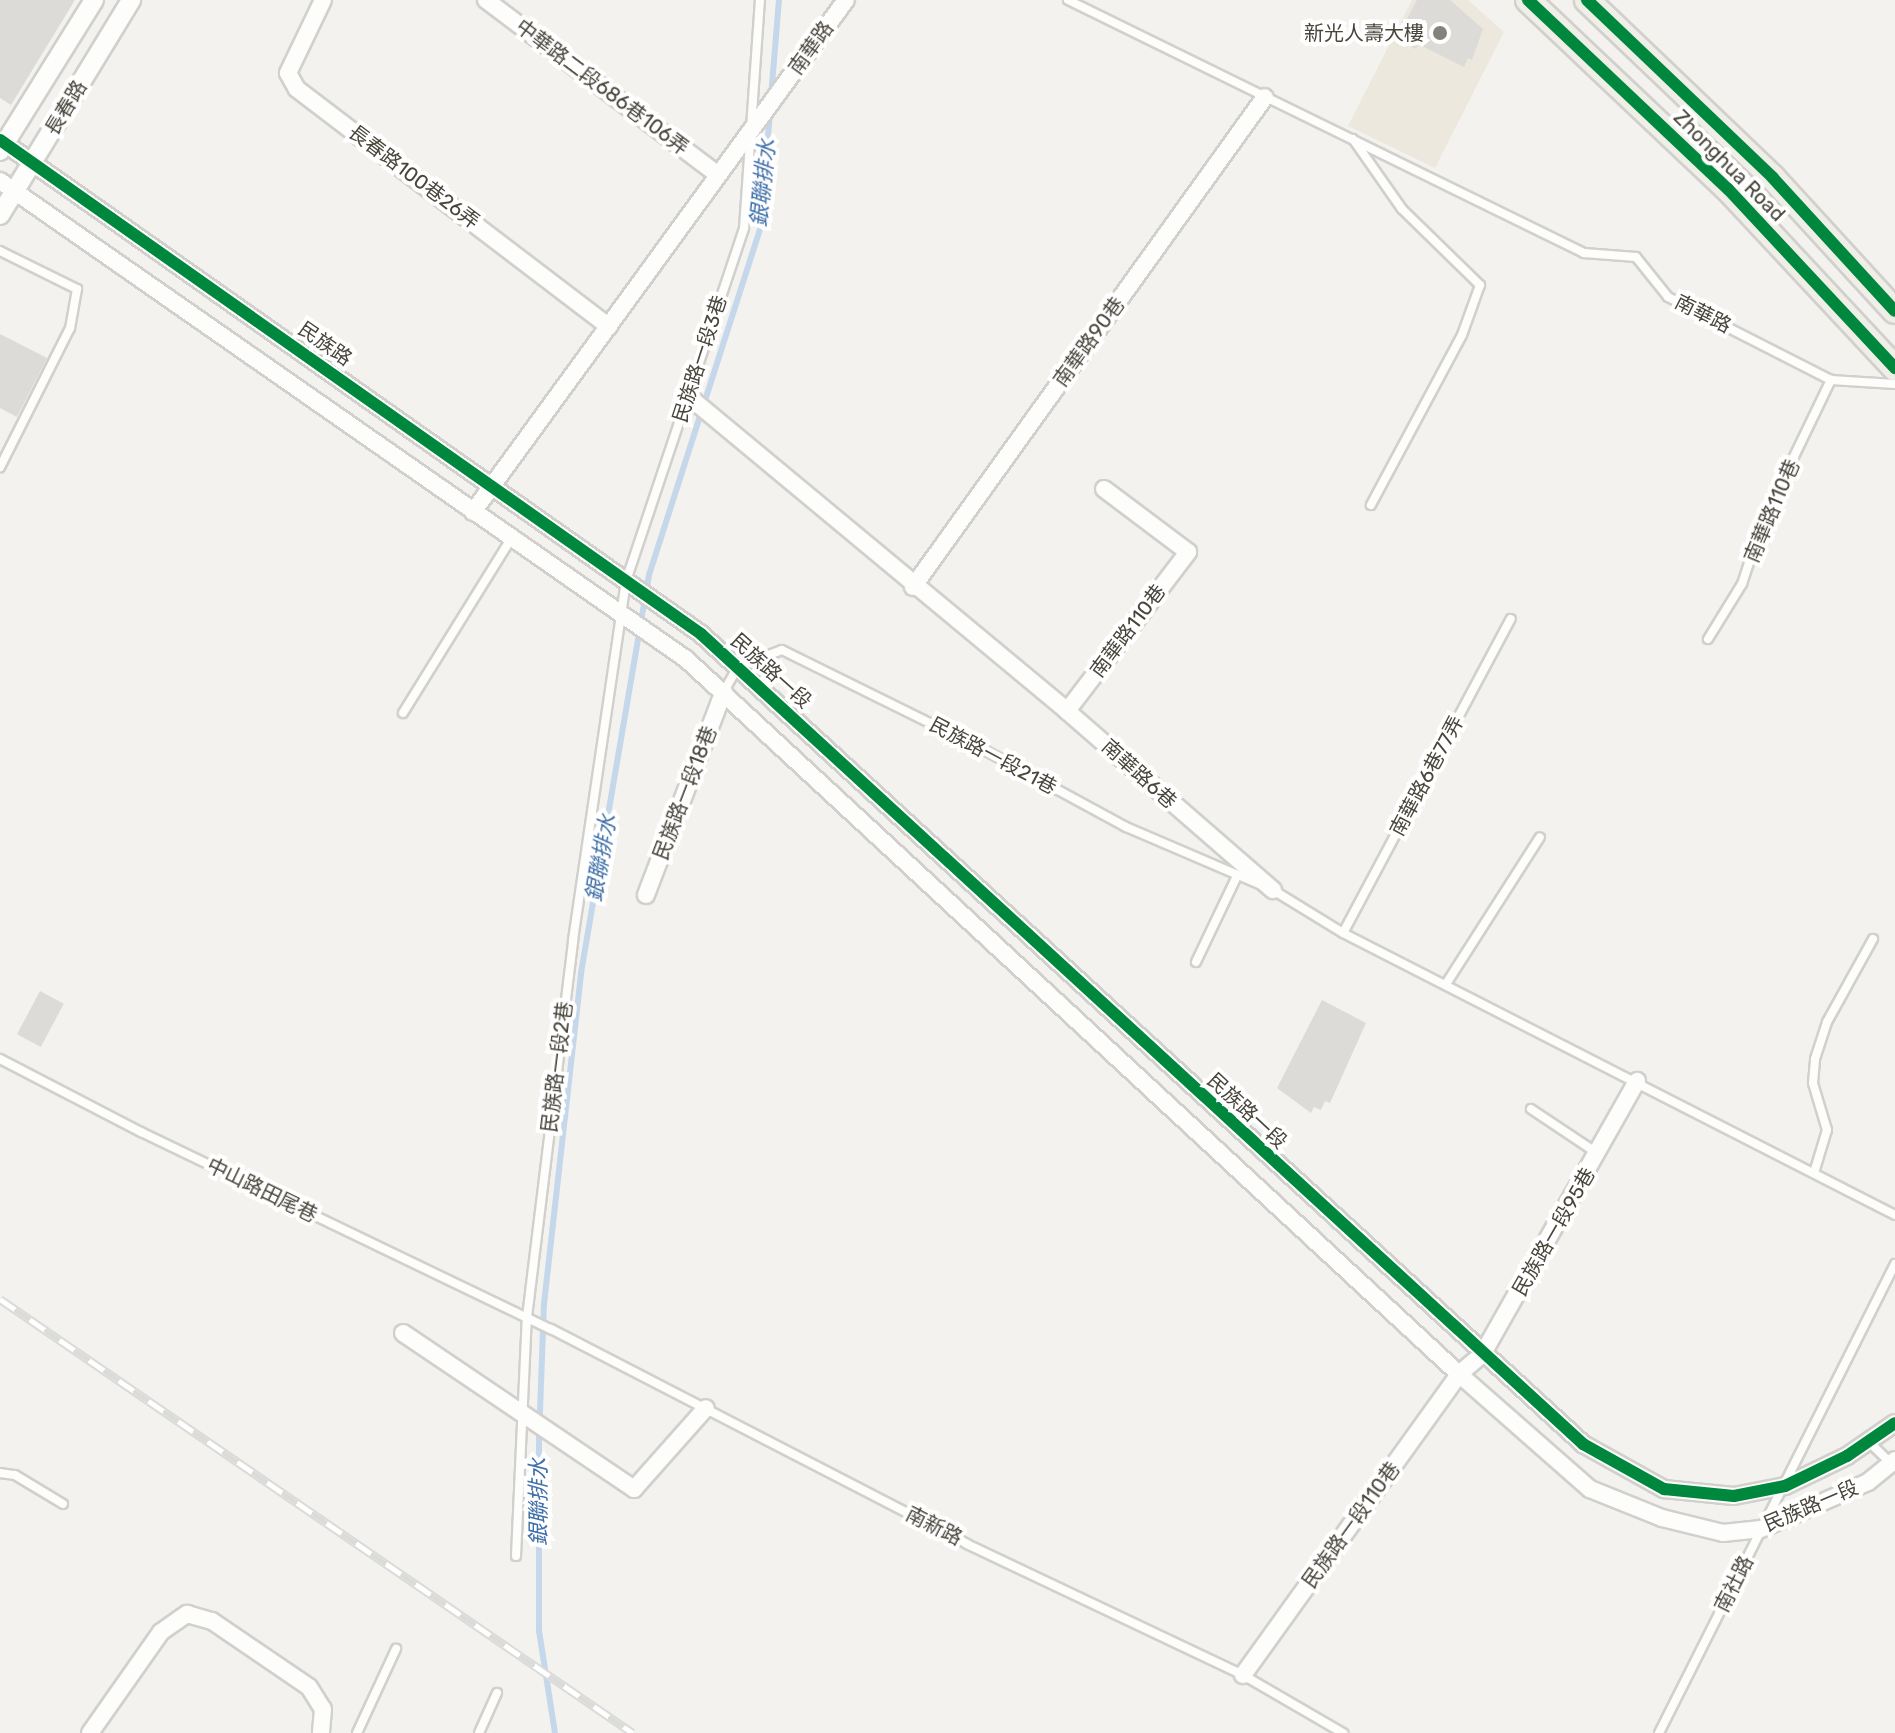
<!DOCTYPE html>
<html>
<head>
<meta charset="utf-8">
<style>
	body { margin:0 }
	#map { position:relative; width:1895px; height:1733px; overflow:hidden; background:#f3f2ee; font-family:Rubik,"Noto Sans TC",sans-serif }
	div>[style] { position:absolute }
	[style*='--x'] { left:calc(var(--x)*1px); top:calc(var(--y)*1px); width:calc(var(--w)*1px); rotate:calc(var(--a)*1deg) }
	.commercial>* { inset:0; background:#ece8dd }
	.stream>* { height:6px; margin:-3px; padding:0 3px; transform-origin:3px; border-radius:3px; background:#c5d7ea }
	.building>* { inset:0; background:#dcdbd7; transform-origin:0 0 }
	.roads { filter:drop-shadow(2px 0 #d1d0cc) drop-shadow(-2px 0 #d1d0cc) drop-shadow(0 2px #d1d0cc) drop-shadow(0 -2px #d1d0cc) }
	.service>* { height:8px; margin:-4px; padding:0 4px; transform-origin:4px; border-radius:4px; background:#fdfdfc }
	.minor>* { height:16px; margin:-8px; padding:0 8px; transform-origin:8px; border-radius:8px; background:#fdfdfc }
	.tertiary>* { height:18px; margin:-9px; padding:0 9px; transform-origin:9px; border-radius:9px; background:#fdfdfc }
	.primary>* { height:24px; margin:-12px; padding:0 12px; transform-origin:12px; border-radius:12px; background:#f0efe7 }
	.rail>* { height:9px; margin-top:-4.5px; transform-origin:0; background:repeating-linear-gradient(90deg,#fff 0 18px,#dbdbda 0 36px); box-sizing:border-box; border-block:2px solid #dbdbda }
	.cycleway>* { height:12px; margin:-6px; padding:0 6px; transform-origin:6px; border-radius:6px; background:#00873e }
	.dots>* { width:22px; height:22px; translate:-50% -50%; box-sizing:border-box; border:4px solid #fff; border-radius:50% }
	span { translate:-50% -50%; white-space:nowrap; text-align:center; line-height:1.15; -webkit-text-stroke:8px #fff; paint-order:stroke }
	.poi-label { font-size:20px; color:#48453b }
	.right { translate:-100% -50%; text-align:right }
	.street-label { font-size:20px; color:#48453b }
	.water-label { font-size:22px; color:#4070a8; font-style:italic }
</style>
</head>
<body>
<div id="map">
	<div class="commercial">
		<i style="clip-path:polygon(1412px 0,1468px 0,1504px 32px,1435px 168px,1348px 126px)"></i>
	</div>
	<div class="stream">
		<i style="--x:771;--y:97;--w:97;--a:-85.3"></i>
		<i style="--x:555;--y:1733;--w:103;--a:-98.9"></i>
		<i style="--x:539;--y:1631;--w:192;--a:-90"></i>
		<i style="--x:539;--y:1439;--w:135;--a:-87.9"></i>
		<i style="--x:544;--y:1304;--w:333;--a:-83.6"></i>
		<i style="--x:581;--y:973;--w:404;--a:-80.3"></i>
		<i style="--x:649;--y:575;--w:367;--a:-72.2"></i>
		<i style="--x:761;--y:226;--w:114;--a:-85.5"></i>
	</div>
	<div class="building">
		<i style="clip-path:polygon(0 0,75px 0,11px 105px,0 98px)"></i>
		<i style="clip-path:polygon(1417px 0,1450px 0,1483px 29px,1472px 60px,1468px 58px,1464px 67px,1418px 44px,1416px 49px,1396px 39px)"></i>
		<i style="clip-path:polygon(0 334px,47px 358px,17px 417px,0 408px)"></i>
		<i style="left:40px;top:991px;width:27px;height:49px;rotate:28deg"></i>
		<i style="clip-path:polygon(1322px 1000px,1366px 1023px,1330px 1103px,1325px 1101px,1321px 1110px,1314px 1107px,1311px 1113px,1277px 1088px)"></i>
	</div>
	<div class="roads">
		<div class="service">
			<i style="--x:1068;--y:0;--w:575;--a:26.12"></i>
			<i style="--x:1584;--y:253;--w:52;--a:4.4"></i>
			<i style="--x:1636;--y:257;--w:51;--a:51.3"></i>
			<i style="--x:1668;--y:297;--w:183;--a:27"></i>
			<i style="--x:1831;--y:380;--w:64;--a:3.6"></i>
			<i style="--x:1353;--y:139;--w:85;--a:55"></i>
			<i style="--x:1402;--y:209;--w:109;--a:44.3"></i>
			<i style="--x:1480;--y:285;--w:53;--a:109.8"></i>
			<i style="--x:1462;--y:335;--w:193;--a:118.2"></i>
			<i style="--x:0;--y:251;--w:86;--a:26.3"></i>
			<i style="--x:77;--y:289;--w:40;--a:100"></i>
			<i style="--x:70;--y:328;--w:156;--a:116.7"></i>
			<i style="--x:1708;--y:639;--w:65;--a:-58.3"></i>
			<i style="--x:1742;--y:584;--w:66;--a:-71.6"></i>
			<i style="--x:1763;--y:521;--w:157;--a:-64.3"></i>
			<i style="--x:724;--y:691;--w:28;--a:-60"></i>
			<i style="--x:738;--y:667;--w:47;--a:-21.1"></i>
			<i style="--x:782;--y:650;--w:228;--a:26.3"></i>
			<i style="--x:986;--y:751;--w:159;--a:28.5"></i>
			<i style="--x:1126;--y:827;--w:160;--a:23.2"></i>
			<i style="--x:1273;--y:890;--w:82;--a:31.6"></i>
			<i style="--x:1343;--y:933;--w:620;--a:27.06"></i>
			<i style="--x:403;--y:713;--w:205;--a:-58.2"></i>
			<i style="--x:1343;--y:933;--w:356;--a:-61.9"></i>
			<i style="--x:1196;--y:962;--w:93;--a:-64.5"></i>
			<i style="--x:1446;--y:984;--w:174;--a:-57.4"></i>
			<i style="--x:0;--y:1059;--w:159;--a:27.4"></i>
			<i style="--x:141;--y:1132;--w:455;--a:25.7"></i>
			<i style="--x:551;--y:1329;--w:468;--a:27.3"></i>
			<i style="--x:967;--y:1544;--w:306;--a:25.4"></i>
			<i style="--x:1243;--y:1675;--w:116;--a:30.1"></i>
			<i style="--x:1531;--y:1109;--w:79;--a:33.7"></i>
			<i style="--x:1814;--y:1173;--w:45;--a:-73.2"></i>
			<i style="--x:1827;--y:1130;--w:49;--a:-106.6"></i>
			<i style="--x:1813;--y:1083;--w:24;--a:-85"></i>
			<i style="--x:1815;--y:1059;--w:39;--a:-72"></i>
			<i style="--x:1827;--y:1022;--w:95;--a:-61"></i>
			<i style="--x:1869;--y:1442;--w:30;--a:44"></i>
			<i style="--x:0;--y:1473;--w:15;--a:8"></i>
			<i style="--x:15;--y:1475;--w:56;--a:31.1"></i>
			<i style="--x:516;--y:1556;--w:239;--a:-87.4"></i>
			<i style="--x:527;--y:1317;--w:380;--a:-83"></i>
			<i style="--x:573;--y:940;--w:363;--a:-81.6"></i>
			<i style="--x:626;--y:581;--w:372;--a:-71.5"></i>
			<i style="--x:744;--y:228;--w:229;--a:-86"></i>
			<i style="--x:357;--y:1733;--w:93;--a:-65.1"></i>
			<i style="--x:479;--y:1733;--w:44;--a:-65.8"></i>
			<i style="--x:1659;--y:1733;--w:525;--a:-63.29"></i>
		</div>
		<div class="minor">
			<i style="--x:323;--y:0;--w:81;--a:115.6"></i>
			<i style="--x:288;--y:73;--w:18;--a:61"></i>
			<i style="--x:297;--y:89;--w:392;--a:37.3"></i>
			<i style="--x:486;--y:0;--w:289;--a:37"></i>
			<i style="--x:0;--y:140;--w:858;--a:35.17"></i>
			<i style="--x:701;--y:634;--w:1198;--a:42.56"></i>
			<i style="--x:1583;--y:1444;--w:93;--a:29.1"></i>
			<i style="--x:1664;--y:1489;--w:70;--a:5.7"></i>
			<i style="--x:1734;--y:1496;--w:52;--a:-11.1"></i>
			<i style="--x:1785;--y:1486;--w:69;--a:-25.8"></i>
			<i style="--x:1847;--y:1456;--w:58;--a:-34.5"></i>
			<i style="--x:0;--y:181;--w:836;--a:34.87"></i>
			<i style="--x:686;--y:659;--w:1053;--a:42.77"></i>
			<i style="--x:1459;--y:1374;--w:174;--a:41.3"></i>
			<i style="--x:1590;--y:1489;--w:78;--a:21.9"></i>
			<i style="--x:1662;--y:1518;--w:63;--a:13.8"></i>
			<i style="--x:1723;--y:1533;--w:38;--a:-6"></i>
			<i style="--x:1761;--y:1529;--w:117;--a:-23.7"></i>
			<i style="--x:1868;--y:1482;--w:35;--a:-39"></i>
			<i style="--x:688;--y:396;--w:493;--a:39.7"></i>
			<i style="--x:1067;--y:711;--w:273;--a:41"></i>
			<i style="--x:473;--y:512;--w:633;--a:-53.93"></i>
			<i style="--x:913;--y:587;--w:603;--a:-54.31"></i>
			<i style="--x:1067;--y:711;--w:200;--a:-52.7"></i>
			<i style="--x:1188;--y:552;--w:105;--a:-143.1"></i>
			<i style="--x:646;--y:895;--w:218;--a:-69.1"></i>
			<i style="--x:403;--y:1333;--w:279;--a:34"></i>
			<i style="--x:634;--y:1489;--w:108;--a:-48.4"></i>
			<i style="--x:1243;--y:1675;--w:370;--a:-54.3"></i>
			<i style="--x:1459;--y:1374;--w:30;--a:-40"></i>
			<i style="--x:1482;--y:1355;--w:315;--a:-60.5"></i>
			<i style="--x:90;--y:1733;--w:123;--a:-54.9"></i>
			<i style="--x:161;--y:1632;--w:32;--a:-35"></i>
			<i style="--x:187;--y:1614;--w:26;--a:16"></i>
			<i style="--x:212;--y:1621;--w:117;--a:34.2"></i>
			<i style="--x:309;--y:1687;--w:26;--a:58"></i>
			<i style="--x:323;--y:1709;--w:24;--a:95"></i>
		</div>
		<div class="tertiary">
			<i style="--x:0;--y:151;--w:178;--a:-58.1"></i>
			<i style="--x:0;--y:215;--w:252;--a:-58.6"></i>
		</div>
		<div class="primary">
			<i style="--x:1528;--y:0;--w:275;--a:43.4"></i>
			<i style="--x:1728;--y:189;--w:245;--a:47"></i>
			<i style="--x:1587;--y:0;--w:257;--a:43.7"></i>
			<i style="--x:1773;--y:178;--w:180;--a:47.5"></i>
		</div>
	</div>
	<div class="rail">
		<i style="--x:0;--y:1299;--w:767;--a:34.44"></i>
	</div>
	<div class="cycleway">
		<i style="--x:1528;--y:0;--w:275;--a:43.4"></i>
		<i style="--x:1728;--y:189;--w:245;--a:47"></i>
		<i style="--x:1587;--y:0;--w:257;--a:43.7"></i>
		<i style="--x:1773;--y:178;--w:180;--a:47.5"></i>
		<i style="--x:0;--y:140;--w:858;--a:35.17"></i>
		<i style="--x:701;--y:634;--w:1198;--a:42.56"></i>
		<i style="--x:1583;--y:1444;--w:93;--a:29.1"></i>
		<i style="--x:1664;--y:1489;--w:70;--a:5.7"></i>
		<i style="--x:1734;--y:1496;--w:52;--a:-11.1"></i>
		<i style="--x:1785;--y:1486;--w:69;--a:-25.8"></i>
		<i style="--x:1847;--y:1456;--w:58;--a:-34.5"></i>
	</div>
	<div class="dots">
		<i style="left:1440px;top:33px;background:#84827a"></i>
	</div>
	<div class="poi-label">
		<span class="right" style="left:1424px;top:33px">新光人壽大樓</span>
	</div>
	<div class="street-label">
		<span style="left:811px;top:48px;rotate:-54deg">南華路</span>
		<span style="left:602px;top:87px;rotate:37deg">中華路二段686巷106弄</span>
		<span style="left:66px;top:108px;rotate:-59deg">長春路</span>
		<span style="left:1729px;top:166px;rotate:45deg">Zhonghua Road</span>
		<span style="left:414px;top:177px;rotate:37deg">長春路100巷26弄</span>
		<span style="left:1703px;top:314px;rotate:27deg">南華路</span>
		<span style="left:1089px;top:342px;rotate:-54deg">南華路90巷</span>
		<span style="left:325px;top:344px;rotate:35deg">民族路</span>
		<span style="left:700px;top:359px;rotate:-72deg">民族路一段3巷</span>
		<span style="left:1772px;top:511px;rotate:-67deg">南華路110巷</span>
		<span style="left:1128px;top:631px;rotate:-53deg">南華路110巷</span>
		<span style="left:771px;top:671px;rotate:42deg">民族路一段</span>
		<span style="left:993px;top:756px;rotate:28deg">民族路一段21巷</span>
		<span style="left:1139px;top:774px;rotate:42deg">南華路6巷</span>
		<span style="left:1427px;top:776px;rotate:-62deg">南華路6巷77弄</span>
		<span style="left:685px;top:793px;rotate:-69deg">民族路一段18巷</span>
		<span style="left:557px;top:1067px;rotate:-83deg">民族路一段2巷</span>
		<span style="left:1247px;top:1111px;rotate:43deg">民族路一段</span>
		<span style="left:262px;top:1190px;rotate:26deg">中山路田尾巷</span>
		<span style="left:1554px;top:1232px;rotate:-60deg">民族路一段95巷</span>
		<span style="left:1811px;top:1506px;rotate:-23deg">民族路一段</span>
		<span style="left:1351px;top:1525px;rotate:-54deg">民族路一段110巷</span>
		<span style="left:934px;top:1526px;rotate:27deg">南新路</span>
		<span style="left:1734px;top:1584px;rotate:-63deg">南社路</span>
	</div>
	<div class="water-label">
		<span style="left:763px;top:183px;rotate:-84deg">銀聯排水</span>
		<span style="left:601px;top:858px;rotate:-80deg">銀聯排水</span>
		<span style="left:539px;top:1502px;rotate:-90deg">銀聯排水</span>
	</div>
</div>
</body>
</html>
